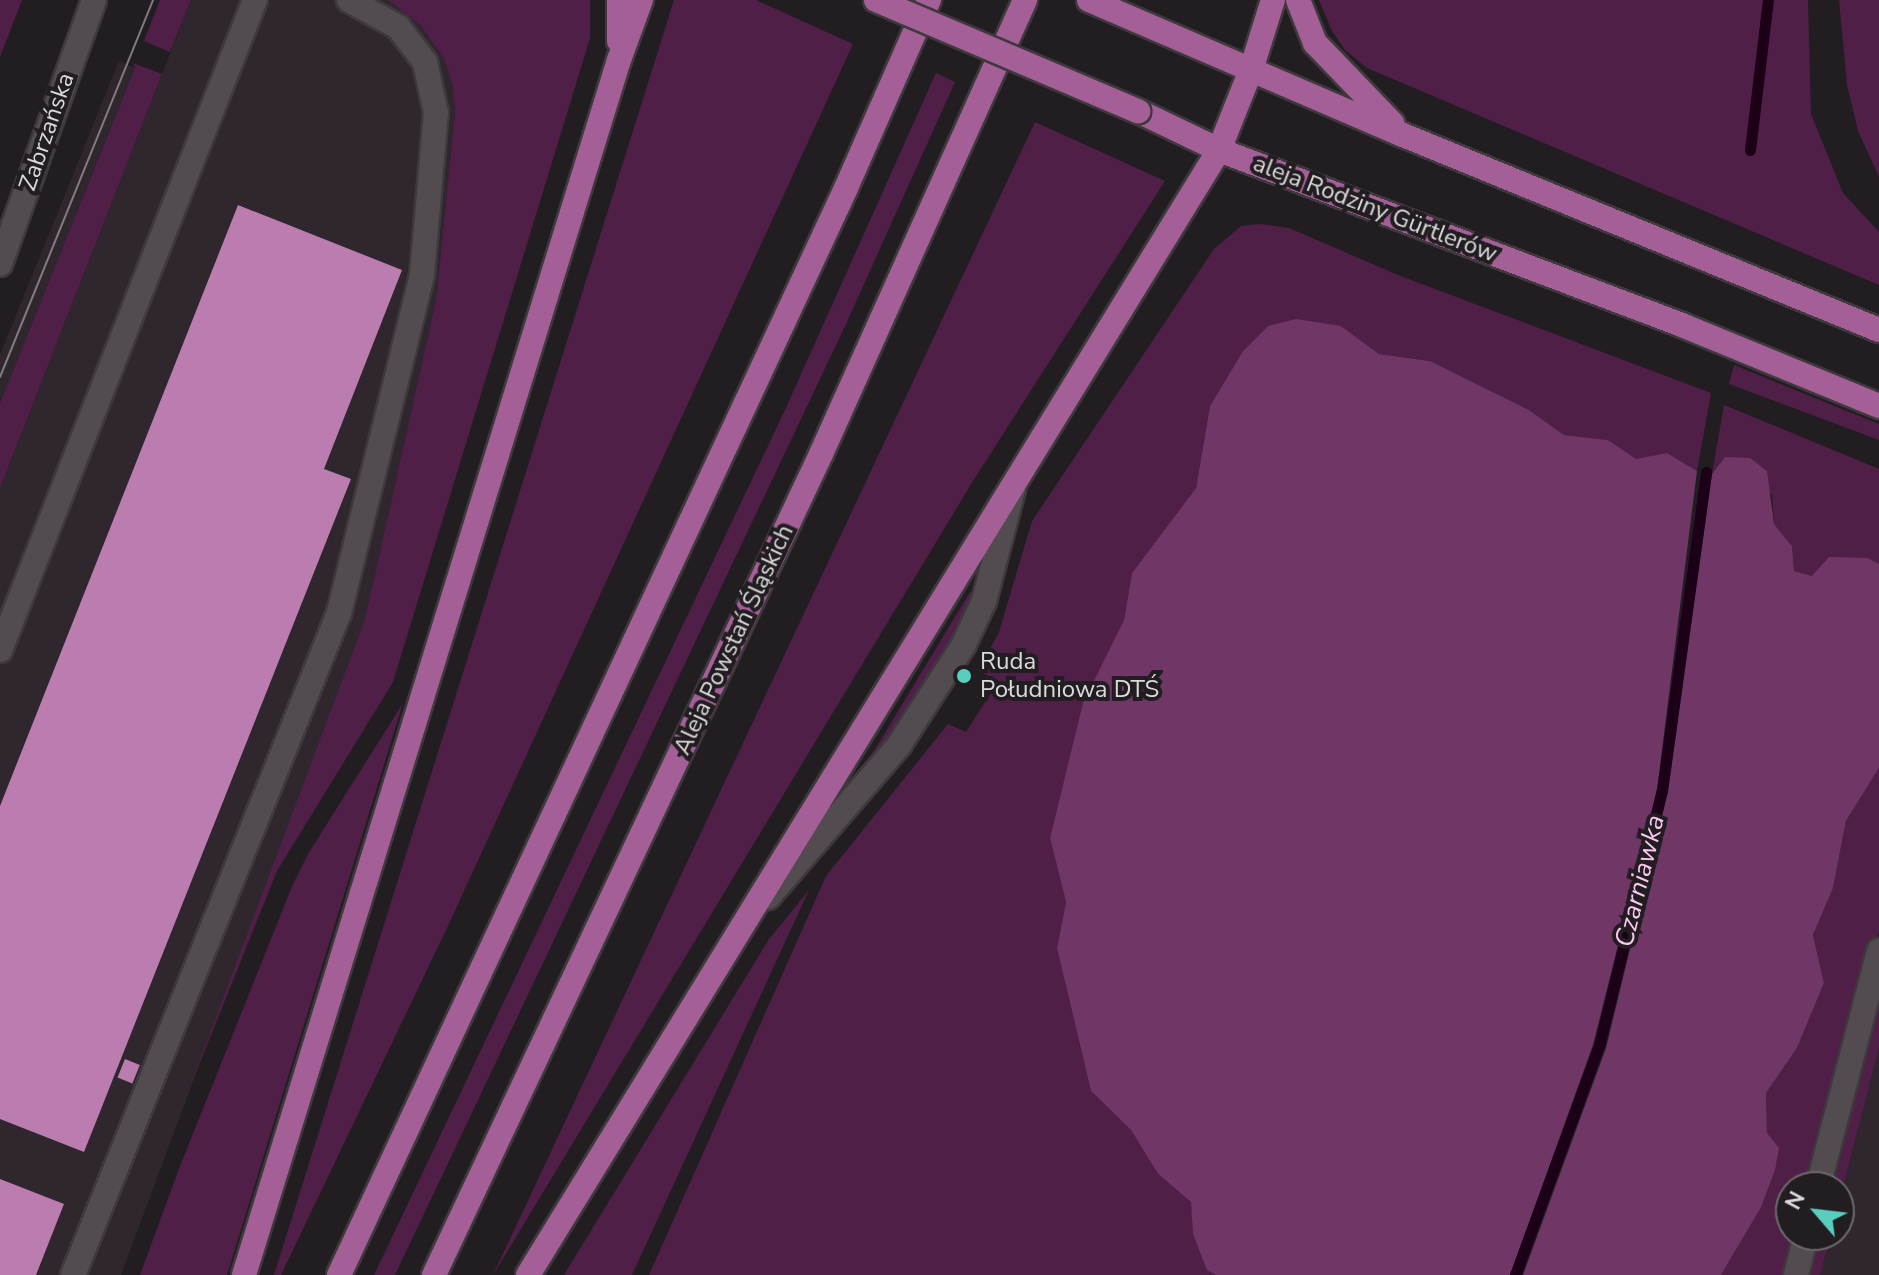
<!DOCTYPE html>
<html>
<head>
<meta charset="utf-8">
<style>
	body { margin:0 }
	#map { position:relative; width:1879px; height:1275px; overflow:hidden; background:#221d21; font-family:"Nunito Sans",sans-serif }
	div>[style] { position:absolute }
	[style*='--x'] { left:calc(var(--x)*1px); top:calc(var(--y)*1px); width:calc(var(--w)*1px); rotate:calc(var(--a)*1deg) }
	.built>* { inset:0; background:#30272e }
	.green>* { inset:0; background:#501f48 }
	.forest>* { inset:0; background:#703666 }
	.stream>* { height:11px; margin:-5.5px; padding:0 5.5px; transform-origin:5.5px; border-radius:5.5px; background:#1b0017 }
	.building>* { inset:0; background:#bb7caf; transform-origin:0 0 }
	.roads { filter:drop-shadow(2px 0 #3e393d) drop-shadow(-2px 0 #3e393d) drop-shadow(0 2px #3e393d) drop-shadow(0 -2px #3e393d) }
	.minor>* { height:24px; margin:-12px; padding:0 12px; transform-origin:12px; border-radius:12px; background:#524c50 }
	.major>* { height:24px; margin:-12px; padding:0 12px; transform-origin:12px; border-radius:12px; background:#a45f97 }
	.tram>* { height:2px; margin:-1px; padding:0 1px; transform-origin:1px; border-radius:1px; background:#7f7b7e }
	.bridges { filter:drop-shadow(2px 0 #3e393d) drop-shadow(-2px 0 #3e393d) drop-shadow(0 2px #3e393d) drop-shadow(0 -2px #3e393d) }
	.major-bridge>* { height:24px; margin:-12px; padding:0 12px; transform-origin:12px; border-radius:12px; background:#a45f97 }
	.dots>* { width:22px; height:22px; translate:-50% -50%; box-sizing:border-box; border:4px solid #221d21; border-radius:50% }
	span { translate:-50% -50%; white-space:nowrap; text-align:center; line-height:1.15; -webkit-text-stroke:8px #221d21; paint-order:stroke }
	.street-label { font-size:24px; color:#dcd9db }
	.poi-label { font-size:24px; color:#dcd9db }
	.left { translate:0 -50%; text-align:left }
	.water-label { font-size:26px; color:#fcc7f0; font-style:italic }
	.north { position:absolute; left:1775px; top:1171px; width:80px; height:80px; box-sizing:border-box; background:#221d21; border:2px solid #6c686b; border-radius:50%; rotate:298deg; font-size:22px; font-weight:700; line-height:32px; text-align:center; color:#dcd9db }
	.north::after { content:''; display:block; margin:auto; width:28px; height:36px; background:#58cebf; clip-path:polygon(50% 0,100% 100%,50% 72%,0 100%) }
</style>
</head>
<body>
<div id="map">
	<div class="built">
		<i style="clip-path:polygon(191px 0,388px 0,421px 26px,445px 61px,452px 83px,455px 112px,436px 300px,365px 619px,121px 1275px,0 1275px,0 488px)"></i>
		<i style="clip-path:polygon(119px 61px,135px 68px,0 403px,0 355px)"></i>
		<i style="clip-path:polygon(1879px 1048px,1879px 1275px,1820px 1275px,1831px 1235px,1839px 1235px,1839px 1203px)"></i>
	</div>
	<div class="green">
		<i style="clip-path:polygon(0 0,22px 0,0 57px)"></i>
		<i style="clip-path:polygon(160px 0,191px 0,170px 52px,144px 41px)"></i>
		<i style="clip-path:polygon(388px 0,590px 0,590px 38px,393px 682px,277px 871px,187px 1095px,365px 619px,436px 300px,455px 112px,452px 83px,445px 61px,421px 26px)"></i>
		<i style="clip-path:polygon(674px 0,756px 0,853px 44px,447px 928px,281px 1275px,274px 1275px)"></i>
		<i style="clip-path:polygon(1319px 0,1808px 0,1811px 114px,1843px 193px,1879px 232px,1879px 285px,1367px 68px,1345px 50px,1332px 31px)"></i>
		<i style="clip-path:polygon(1839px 0,1879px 0,1879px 177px,1858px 131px,1847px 85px)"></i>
		<i style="clip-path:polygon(133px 63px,162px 74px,0 488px,0 403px,135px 68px)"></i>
		<i style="clip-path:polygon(936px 73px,955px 82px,846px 324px,395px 1275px,374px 1275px,785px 410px)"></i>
		<i style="clip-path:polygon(1035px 122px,1165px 181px,973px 481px,493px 1275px)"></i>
		<i style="clip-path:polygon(1261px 224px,1289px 228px,1398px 275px,1711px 393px,1697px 471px,1667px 453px,1636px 460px,1608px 440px,1564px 435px,1529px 410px,1430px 361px,1379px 354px,1341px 326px,1268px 326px,1243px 351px,1210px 406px,1196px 488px,1132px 573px,1124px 620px,1083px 705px,1050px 838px,1066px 902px,1057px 948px,1091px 1091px,1131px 1130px,1158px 1174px,1191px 1202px,1194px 1235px,1207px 1269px,1216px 1275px,649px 1275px,826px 876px,948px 724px,966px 732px,999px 681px,978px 671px,999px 632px,1032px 521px,1214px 249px,1241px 226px)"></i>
		<i style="clip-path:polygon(1734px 365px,1879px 424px,1879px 440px,1729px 384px)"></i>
		<i style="clip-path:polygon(1724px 405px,1879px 469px,1879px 564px,1868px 558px,1811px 576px,1794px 571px,1792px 546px,1774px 524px,1772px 495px,1725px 457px,1712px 474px)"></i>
		<i style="clip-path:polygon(970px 592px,974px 594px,957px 632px,888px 744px,859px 776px)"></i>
		<i style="clip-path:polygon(403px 703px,227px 1275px,140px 1275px,180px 1166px,293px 884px,308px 854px)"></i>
		<i style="clip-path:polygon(1879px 768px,1879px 931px,1813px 1187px,1791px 1187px,1791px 1235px,1800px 1235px,1790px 1275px,1721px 1275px,1736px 1250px,1767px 1133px,1766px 1093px,1797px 1048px,1824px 983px,1813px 935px,1833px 888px,1846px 821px)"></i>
		<i style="clip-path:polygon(809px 890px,632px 1275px,564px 1275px,769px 939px)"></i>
		<i style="clip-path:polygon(1879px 980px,1879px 1048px,1839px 1203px,1839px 1187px,1826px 1187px)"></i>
		<i style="clip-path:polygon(1814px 1235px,1831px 1235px,1820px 1275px,1804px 1275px)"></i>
	</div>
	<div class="forest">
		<i style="clip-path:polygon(1296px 319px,1341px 326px,1379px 354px,1430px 361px,1529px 410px,1564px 435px,1608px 440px,1636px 459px,1667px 453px,1697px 471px,1657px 790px,1593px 1045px,1510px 1275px,1216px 1275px,1207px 1270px,1193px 1234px,1191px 1202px,1158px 1174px,1131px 1130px,1091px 1091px,1057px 948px,1066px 902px,1050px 838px,1083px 703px,1124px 620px,1132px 573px,1196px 488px,1210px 406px,1243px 351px,1268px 326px)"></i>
		<i style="clip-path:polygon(1725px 457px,1750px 458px,1767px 471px,1774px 524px,1792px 546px,1794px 571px,1812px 576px,1829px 557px,1868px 558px,1879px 564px,1879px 768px,1846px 821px,1833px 888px,1813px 935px,1824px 983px,1797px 1048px,1766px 1093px,1767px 1133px,1779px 1148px,1775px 1170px,1761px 1207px,1721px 1275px,1523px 1275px,1606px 1048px,1668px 792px,1712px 474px)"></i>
	</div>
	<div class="stream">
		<i style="--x:1750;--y:150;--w:151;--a:-83.2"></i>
		<i style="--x:1515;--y:1275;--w:244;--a:-69.9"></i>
		<i style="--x:1599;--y:1046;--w:264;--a:-76.2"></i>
		<i style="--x:1662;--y:790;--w:321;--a:-82.1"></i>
	</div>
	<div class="building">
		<i style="clip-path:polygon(238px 205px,402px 270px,324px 469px,351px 479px,84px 1152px,0 1119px,0 806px)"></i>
		<i style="left:125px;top:1059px;width:16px;height:20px;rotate:22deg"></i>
		<i style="clip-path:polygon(0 1179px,64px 1204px,36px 1275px,0 1275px)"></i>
	</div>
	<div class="roads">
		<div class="minor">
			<i style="--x:0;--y:264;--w:280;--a:-70.4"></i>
			<i style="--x:0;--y:650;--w:698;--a:-68.58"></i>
			<i style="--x:768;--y:897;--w:201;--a:-49.2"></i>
			<i style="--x:899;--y:745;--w:120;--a:-57.2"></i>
			<i style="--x:964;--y:644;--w:47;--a:-65.1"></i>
			<i style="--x:984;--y:601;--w:115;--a:-75.4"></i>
			<i style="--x:1818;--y:1187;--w:244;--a:-75.5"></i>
			<i style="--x:73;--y:1275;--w:713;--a:-68.11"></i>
			<i style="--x:339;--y:613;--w:348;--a:-76.2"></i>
			<i style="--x:422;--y:275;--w:163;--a:-85.1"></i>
			<i style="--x:436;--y:113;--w:52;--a:-102.2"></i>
			<i style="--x:425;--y:62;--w:44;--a:-127.6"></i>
			<i style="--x:398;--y:27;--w:56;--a:-151.1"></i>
			<i style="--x:1796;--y:1275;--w:41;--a:-76"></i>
		</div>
		<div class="major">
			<i style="--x:619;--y:0;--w:41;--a:90"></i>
			<i style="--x:1089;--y:0;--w:342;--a:23.3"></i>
			<i style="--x:1403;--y:135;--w:514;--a:22.28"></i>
			<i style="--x:1298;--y:0;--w:46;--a:68.4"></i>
			<i style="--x:1315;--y:43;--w:112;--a:46.1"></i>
			<i style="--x:1138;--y:111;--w:90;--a:25.7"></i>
			<i style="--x:1219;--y:150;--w:497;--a:20.7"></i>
			<i style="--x:1684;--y:326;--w:211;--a:22.3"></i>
			<i style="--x:244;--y:1275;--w:1272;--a:-72.85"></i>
			<i style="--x:619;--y:60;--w:64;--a:-69.9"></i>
			<i style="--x:339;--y:1275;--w:1199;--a:-64.99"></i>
			<i style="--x:846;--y:188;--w:206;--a:-66.2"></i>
			<i style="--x:434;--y:1275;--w:908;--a:-64.76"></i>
			<i style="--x:821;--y:454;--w:498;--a:-65.8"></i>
			<i style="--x:528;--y:1275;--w:1320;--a:-58.44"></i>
			<i style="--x:1219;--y:150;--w:86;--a:-68.2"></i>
			<i style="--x:1251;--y:70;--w:73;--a:-72.6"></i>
		</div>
	</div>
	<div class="tram">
		<i style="--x:0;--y:377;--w:407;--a:-67.9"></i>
	</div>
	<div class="bridges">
		<div class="major-bridge">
			<i style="--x:876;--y:0;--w:285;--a:23"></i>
		</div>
	</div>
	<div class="dots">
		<i style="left:964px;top:676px;background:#58cebf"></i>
	</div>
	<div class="street-label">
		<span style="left:47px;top:132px;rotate:-71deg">Zabrzańska</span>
		<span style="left:1375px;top:209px;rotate:21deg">aleja Rodziny Gürtlerów</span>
		<span style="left:734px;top:640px;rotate:-65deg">Aleja Powstań Śląskich</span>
	</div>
	<div class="poi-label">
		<span class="left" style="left:980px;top:676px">Ruda<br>Południowa DTŚ</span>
	</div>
	<div class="water-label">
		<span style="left:1640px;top:881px;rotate:-76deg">Czarniawka</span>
	</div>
	<div class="north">N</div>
</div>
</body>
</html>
